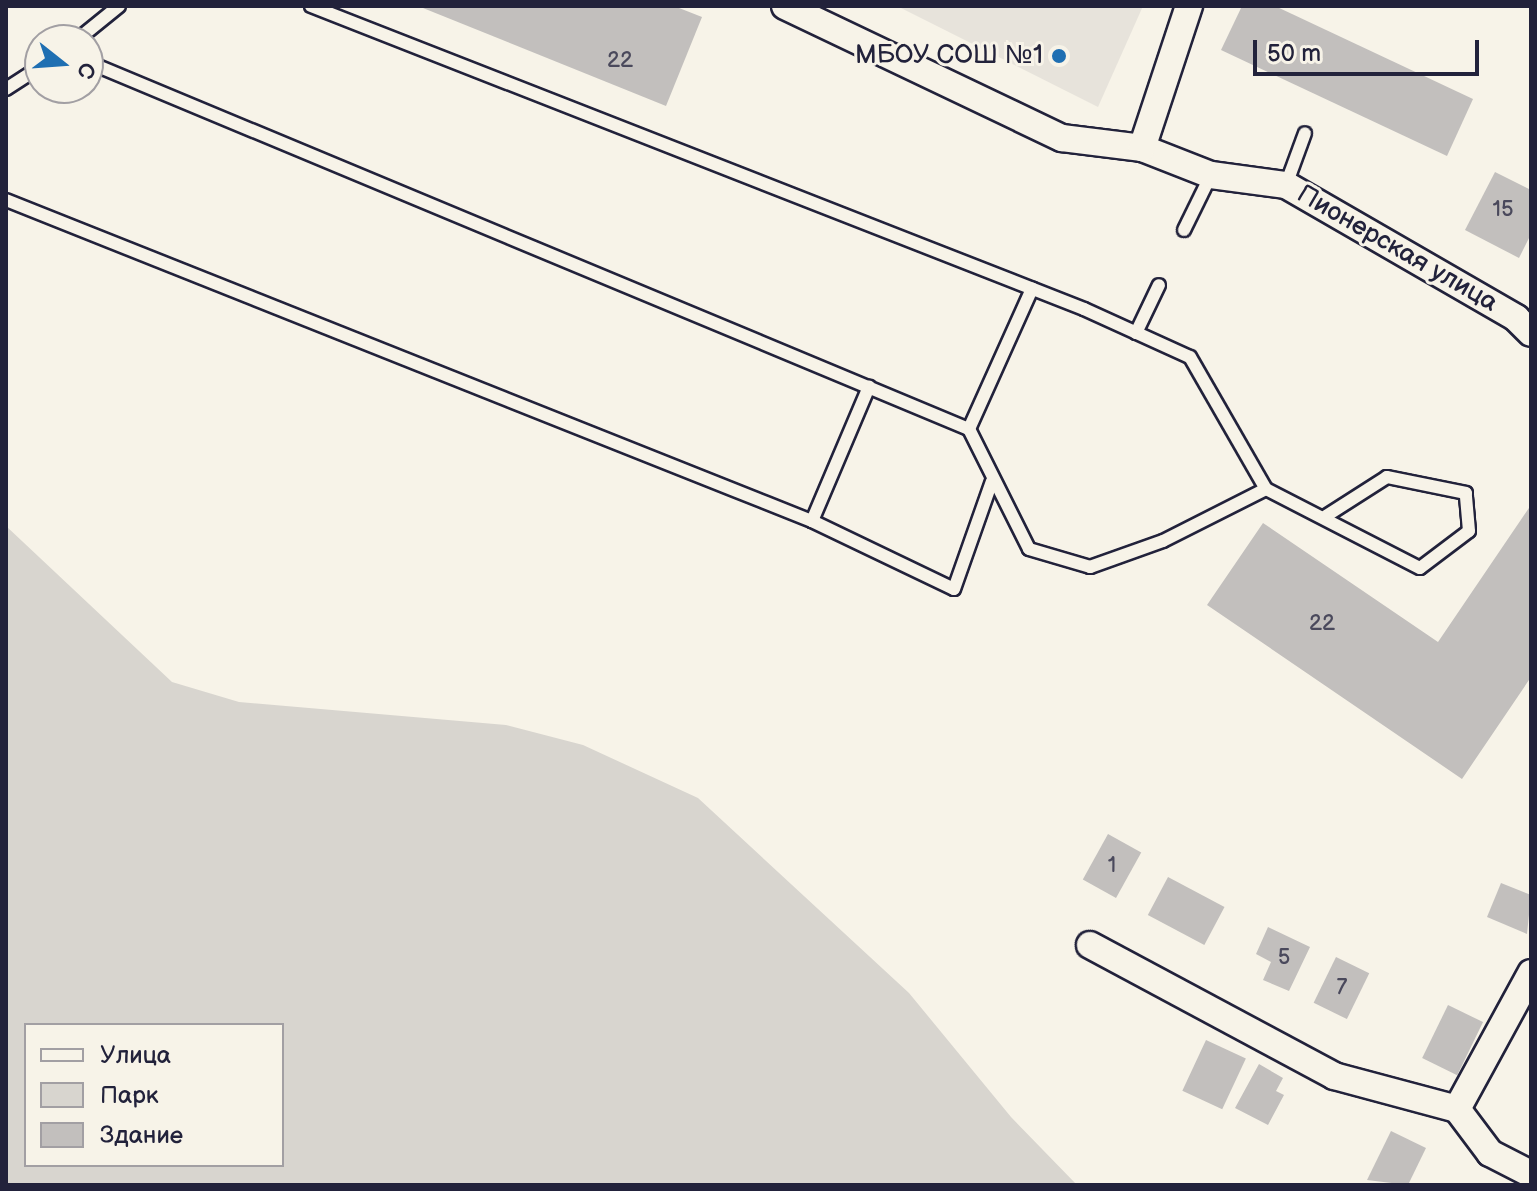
<!DOCTYPE html>
<html>
<head>
<meta charset="utf-8">
<style>
	body { margin:0 }
	#map { position:relative; width:1537px; height:1191px; overflow:hidden; background:#f7f3e8; font-family:"Balsamiq Sans",sans-serif }
	div>[style] { position:absolute }
	[style*='--x'] { left:calc(var(--x)*1px); top:calc(var(--y)*1px); width:calc(var(--w)*1px); rotate:calc(var(--a)*1deg) }
	.built>* { inset:0; background:#e7e3db }
	.green>* { inset:0; background:#d8d5cf }
	.building>* { inset:0; background:#c2bfbd; transform-origin:0 0 }
	.roads { filter:drop-shadow(2px 0 #22223b) drop-shadow(-2px 0 #22223b) drop-shadow(0 2px #22223b) drop-shadow(0 -2px #22223b) }
	.lane>* { height:12px; margin:-6px; padding:0 6px; transform-origin:6px; border-radius:6px; background:#f7f3e8 }
	.street>* { height:26px; margin:-13px; padding:0 13px; transform-origin:13px; border-radius:13px; background:#f7f3e8 }
	.dots>* { width:22px; height:22px; translate:-50% -50%; box-sizing:border-box; border:4px solid #f7f3e8; border-radius:50% }
	span { translate:-50% -50%; white-space:nowrap; text-align:center; line-height:1.15; -webkit-text-stroke:6px #f7f3e8; paint-order:stroke }
	.number-label { font-size:22px; color:#4a495c }
	.number-label span { -webkit-text-stroke-width:0 }
	.poi-label { font-size:26px; color:#22223b }
	.right { translate:-100% -50%; text-align:right }
	.street-label { font-size:26px; color:#22223b }
	.frame { position:absolute; inset:0; border:8px solid #22223b; pointer-events:none }
	.legend { position:absolute; left:24px; top:1023px; width:260px; height:144px; box-sizing:border-box; background:#f7f3e8; border:2px solid #a29fa3; margin:0; padding:10px 14px; list-style:none; font-size:24px; color:#22223b }
	.legend li { display:flex; align-items:center; gap:16px; height:40px }
	.legend b { width:40px; border:2px solid #a29fa3 }
	.north { position:absolute; left:24px; top:24px; width:80px; height:80px; box-sizing:border-box; background:#f7f3e8; border:2px solid #a29fa3; border-radius:50%; rotate:107deg; font-size:22px; font-weight:700; line-height:32px; text-align:center; color:#22223b }
	.north::after { content:''; display:block; margin:auto; width:28px; height:36px; background:#1f6fb2; clip-path:polygon(50% 0,100% 100%,50% 72%,0 100%) }
	.scale { position:absolute; left:1253px; top:40px; width:226px; height:36px; box-sizing:border-box; border:4px solid #22223b; border-top:0; padding-left:10px; font-size:24px; line-height:28px; white-space:nowrap; color:#22223b; -webkit-text-stroke:6px #f7f3e8; paint-order:stroke }
</style>
</head>
<body>
<div id="map">
	<div class="built">
		<i style="clip-path:polygon(897px 6px,1143px 6px,1098px 107px)"></i>
	</div>
	<div class="green">
		<i style="clip-path:polygon(evenodd,6px 526px,172px 682px,239px 702px,506px 725px,583px 745px,698px 798px,909px 993px,1011px 1117px,1077px 1185px,6px 1185px,6px 526px,26px 1025px,282px 1025px,282px 1165px,26px 1165px,26px 1025px)"></i>
	</div>
	<div class="building">
		<i style="clip-path:polygon(418px 6px,674px 6px,702px 17px,666px 106px)"></i>
		<i style="clip-path:polygon(1242px 6px,1275px 6px,1473px 99px,1447px 156px,1221px 50px)"></i>
		<i style="clip-path:polygon(1495px 172px,1531px 190px,1531px 234px,1519px 258px,1465px 230px)"></i>
		<i style="clip-path:polygon(1531px 505px,1531px 677px,1462px 779px,1207px 605px,1263px 523px,1438px 642px)"></i>
		<i style="left:1108px;top:834px;width:38px;height:52px;rotate:29deg"></i>
		<i style="left:1168px;top:877px;width:64px;height:43px;rotate:28deg"></i>
		<i style="clip-path:polygon(1501px 883px,1531px 895px,1527px 934px,1487px 917px)"></i>
		<i style="clip-path:polygon(1268px 927px,1310px 947px,1289px 991px,1263px 980px,1271px 962px,1256px 954px)"></i>
		<i style="left:1336px;top:957px;width:37px;height:51px;rotate:26deg"></i>
		<i style="left:1448px;top:1005px;width:39px;height:59px;rotate:26deg"></i>
		<i style="left:1206px;top:1040px;width:44px;height:56px;rotate:25deg"></i>
		<i style="clip-path:polygon(1259px 1064px,1283px 1078px,1276px 1091px,1284px 1095px,1268px 1125px,1235px 1108px)"></i>
		<i style="clip-path:polygon(1391px 1131px,1426px 1148px,1408px 1185px,1367px 1180px)"></i>
	</div>
	<div class="roads">
		<div class="lane">
			<i style="--x:311;--y:6;--w:830;--a:21.4"></i>
			<i style="--x:1084;--y:309;--w:116;--a:24.4"></i>
			<i style="--x:1190;--y:357;--w:152;--a:60.1"></i>
			<i style="--x:1266;--y:489;--w:173;--a:27.2"></i>
			<i style="--x:1420;--y:568;--w:61;--a:-37.1"></i>
			<i style="--x:1469;--y:531;--w:38;--a:-95"></i>
			<i style="--x:1466;--y:493;--w:81;--a:-168.6"></i>
			<i style="--x:1387;--y:477;--w:72;--a:147.4"></i>
			<i style="--x:77;--y:40;--w:54;--a:-39"></i>
			<i style="--x:88;--y:62;--w:954;--a:22.62"></i>
			<i style="--x:969;--y:429;--w:154;--a:-65.8"></i>
			<i style="--x:6;--y:89;--w:40;--a:-32.9"></i>
			<i style="--x:1286;--y:185;--w:55;--a:-69.9"></i>
			<i style="--x:6;--y:200;--w:868;--a:21.72"></i>
			<i style="--x:812;--y:521;--w:146;--a:-67"></i>
			<i style="--x:1184;--y:230;--w:61;--a:-63.9"></i>
			<i style="--x:1136;--y:333;--w:53;--a:-64.4"></i>
			<i style="--x:969;--y:429;--w:134;--a:63.4"></i>
			<i style="--x:1029;--y:549;--w:64;--a:16.4"></i>
			<i style="--x:1090;--y:567;--w:77;--a:-19.6"></i>
			<i style="--x:1163;--y:541;--w:115;--a:-26.8"></i>
			<i style="--x:812;--y:521;--w:157;--a:25.6"></i>
			<i style="--x:954;--y:589;--w:114;--a:-70.6"></i>
		</div>
		<div class="street">
			<i style="--x:785;--y:6;--w:307;--a:25.5"></i>
			<i style="--x:1062;--y:138;--w:81;--a:7.1"></i>
			<i style="--x:1142;--y:148;--w:74;--a:21.4"></i>
			<i style="--x:1211;--y:175;--w:76;--a:7.6"></i>
			<i style="--x:1286;--y:185;--w:266;--a:30"></i>
			<i style="--x:1516;--y:318;--w:21;--a:45"></i>
			<i style="--x:1142;--y:148;--w:150;--a:-71.7"></i>
			<i style="--x:1090;--y:945;--w:277;--a:28.2"></i>
			<i style="--x:1334;--y:1076;--w:127;--a:15"></i>
			<i style="--x:1457;--y:1109;--w:55;--a:53.1"></i>
			<i style="--x:1490;--y:1153;--w:46;--a:27.1"></i>
			<i style="--x:1457;--y:1109;--w:155;--a:-61.4"></i>
		</div>
	</div>
	<div class="dots">
		<i style="left:1059px;top:56px;background:#1f6fb2"></i>
	</div>
	<div class="number-label">
		<span style="left:620px;top:61px">22</span>
		<span style="left:1503px;top:210px">15</span>
		<span style="left:1322px;top:624px">22</span>
		<span style="left:1112px;top:866px">1</span>
		<span style="left:1284px;top:958px">5</span>
		<span style="left:1342px;top:988px">7</span>
	</div>
	<div class="poi-label">
		<span class="right" style="left:1043px;top:56px">МБОУ СОШ №1</span>
	</div>
	<div class="street-label">
		<span style="left:1397px;top:249px;rotate:30deg">Пионерская улица</span>
	</div>
	<div class="frame"></div>
	<ul class="legend">
	<li><b style="height:10px;background:#f7f3e8"></b>Улица</li>
	<li><b style="height:22px;background:#d8d5cf"></b>Парк</li>
	<li><b style="height:22px;background:#c2bfbd"></b>Здание</li>
	</ul>
	<div class="north">С</div>
	<div class="scale">50 m</div>
</div>
</body>
</html>
